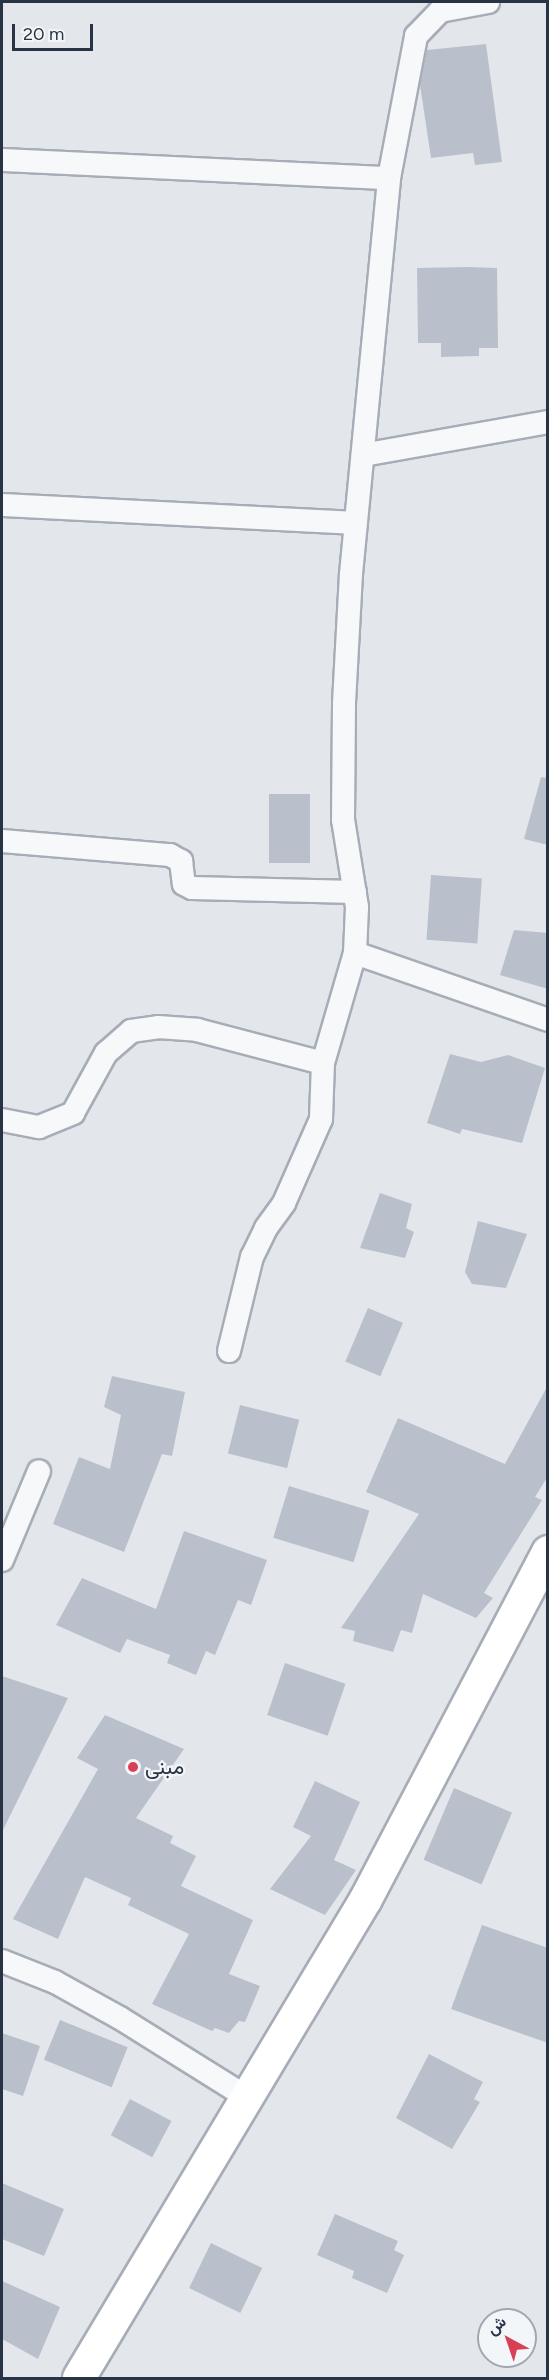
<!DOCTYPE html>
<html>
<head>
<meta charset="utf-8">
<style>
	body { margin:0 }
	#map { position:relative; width:549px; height:2380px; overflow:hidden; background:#e3e7ec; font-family:Figtree,Vazirmatn,sans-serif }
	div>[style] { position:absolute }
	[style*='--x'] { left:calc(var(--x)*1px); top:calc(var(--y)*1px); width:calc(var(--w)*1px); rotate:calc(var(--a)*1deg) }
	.building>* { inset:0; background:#bac0cb; transform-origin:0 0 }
	.roads { filter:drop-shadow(2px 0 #a7adb7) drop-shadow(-2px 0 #a7adb7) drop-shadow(0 2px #a7adb7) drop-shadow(0 -2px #a7adb7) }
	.street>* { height:22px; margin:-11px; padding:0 11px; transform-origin:11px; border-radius:11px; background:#f7f8fa }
	.secondary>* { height:32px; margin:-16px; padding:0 16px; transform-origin:16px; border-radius:16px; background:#fff }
	.dots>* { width:16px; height:16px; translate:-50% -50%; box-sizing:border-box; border:3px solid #f3f6f9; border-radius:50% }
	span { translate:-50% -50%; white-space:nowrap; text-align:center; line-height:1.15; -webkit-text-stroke:4.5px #f3f6f9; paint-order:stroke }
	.poi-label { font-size:21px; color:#293346 }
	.left { translate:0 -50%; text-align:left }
	.frame { position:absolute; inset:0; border:3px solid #293346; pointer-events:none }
	.north { position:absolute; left:477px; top:2308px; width:60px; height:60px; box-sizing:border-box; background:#f3f6f9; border:2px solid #a2a8b1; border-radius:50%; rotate:320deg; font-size:16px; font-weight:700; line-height:24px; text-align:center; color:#293346 }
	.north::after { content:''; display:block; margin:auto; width:21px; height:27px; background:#d94055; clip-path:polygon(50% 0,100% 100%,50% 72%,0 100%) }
	.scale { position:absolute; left:12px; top:24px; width:81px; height:27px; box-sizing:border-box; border:3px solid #293346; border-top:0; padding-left:8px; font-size:18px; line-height:21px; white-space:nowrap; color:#293346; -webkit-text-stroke:4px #f3f6f9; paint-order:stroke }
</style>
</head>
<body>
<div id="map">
	<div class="building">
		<i style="clip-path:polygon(486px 44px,502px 162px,475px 165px,473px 153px,431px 158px,420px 85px,427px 50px)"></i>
		<i style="clip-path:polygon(469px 267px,497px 268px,498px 348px,479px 348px,479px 356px,441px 357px,441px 343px,418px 343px,417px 268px)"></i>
		<i style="clip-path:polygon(541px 777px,548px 778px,548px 845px,524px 839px)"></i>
		<i style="left:310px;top:794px;width:69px;height:41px;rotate:90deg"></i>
		<i style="left:431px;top:875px;width:51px;height:65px;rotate:4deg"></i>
		<i style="clip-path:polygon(514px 930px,548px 933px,548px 989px,500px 975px)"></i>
		<i style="clip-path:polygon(450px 1054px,481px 1062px,508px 1055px,545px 1068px,522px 1143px,462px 1129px,460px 1134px,427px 1123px)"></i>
		<i style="clip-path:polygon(380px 1193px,412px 1204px,406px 1228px,414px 1232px,405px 1258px,360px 1248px)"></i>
		<i style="clip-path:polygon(478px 1221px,527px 1234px,506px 1288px,472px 1284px,465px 1272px)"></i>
		<i style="left:368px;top:1308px;width:38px;height:58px;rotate:23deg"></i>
		<i style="clip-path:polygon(112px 1376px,185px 1392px,172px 1456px,162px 1454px,124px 1552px,53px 1524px,79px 1457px,110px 1469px,121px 1415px,104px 1407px)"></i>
		<i style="clip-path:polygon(548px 1385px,548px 1476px,535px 1497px,542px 1500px,484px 1593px,493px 1598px,476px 1618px,423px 1594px,412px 1633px,401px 1630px,393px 1652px,353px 1641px,355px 1631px,341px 1628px,419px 1514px,366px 1492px,398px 1418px,505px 1464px)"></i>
		<i style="left:240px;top:1405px;width:61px;height:50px;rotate:14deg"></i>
		<i style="left:289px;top:1486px;width:84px;height:54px;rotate:17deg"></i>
		<i style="clip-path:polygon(184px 1531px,267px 1560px,251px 1605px,238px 1600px,215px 1655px,206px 1651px,196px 1675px,167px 1663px,170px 1655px,127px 1639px,120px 1653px,56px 1625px,82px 1578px,156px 1609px)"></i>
		<i style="left:285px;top:1663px;width:64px;height:55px;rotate:19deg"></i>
		<i style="clip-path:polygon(2px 1676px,68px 1698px,2px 1832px)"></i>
		<i style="clip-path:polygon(105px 1715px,184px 1749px,136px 1818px,173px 1836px,170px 1843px,196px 1856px,181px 1886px,253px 1920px,229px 1974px,260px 1986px,245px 2022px,239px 2021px,229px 2033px,215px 2028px,212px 2031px,152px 2004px,189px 1934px,128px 1905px,131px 1898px,85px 1877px,58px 1939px,13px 1919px,98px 1769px,77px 1758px)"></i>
		<i style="clip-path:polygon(315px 1781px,360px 1802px,334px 1860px,356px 1870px,325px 1915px,270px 1889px,311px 1836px,293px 1827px)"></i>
		<i style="left:454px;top:1788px;width:63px;height:78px;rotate:23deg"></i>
		<i style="clip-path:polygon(482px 1925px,548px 1948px,548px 2043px,451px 2009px)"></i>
		<i style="left:60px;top:2020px;width:73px;height:43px;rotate:22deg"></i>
		<i style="clip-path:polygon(2px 2033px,40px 2046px,23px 2096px,2px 2089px)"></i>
		<i style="clip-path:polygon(429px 2054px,483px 2082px,474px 2099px,480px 2102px,452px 2149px,396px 2118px)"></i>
		<i style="left:130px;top:2099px;width:47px;height:41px;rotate:28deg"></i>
		<i style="clip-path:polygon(2px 2183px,64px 2209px,44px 2256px,2px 2239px)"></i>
		<i style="clip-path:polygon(335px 2214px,398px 2241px,394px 2250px,404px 2255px,387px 2293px,352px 2278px,354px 2271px,317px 2255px)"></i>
		<i style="left:211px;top:2243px;width:57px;height:50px;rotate:26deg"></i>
		<i style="clip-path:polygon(2px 2281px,60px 2307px,38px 2359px,2px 2339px)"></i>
	</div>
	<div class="roads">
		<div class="street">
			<i style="--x:2;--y:160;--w:387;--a:2.7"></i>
			<i style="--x:363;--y:455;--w:188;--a:-10.1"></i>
			<i style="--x:2;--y:505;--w:354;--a:2.9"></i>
			<i style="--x:2;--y:841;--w:169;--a:4.8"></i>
			<i style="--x:170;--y:855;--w:13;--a:29"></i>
			<i style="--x:181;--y:861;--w:23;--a:83"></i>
			<i style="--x:184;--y:884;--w:9;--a:27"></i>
			<i style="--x:192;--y:888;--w:163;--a:1.4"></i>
			<i style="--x:355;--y:953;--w:204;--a:19.1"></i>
			<i style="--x:2;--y:1120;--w:38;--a:11"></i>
			<i style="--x:39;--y:1127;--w:37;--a:-22"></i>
			<i style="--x:73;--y:1113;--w:68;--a:-61.2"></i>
			<i style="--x:106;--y:1053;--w:33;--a:-41"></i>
			<i style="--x:131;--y:1031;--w:27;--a:-8"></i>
			<i style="--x:158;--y:1027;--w:39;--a:4"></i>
			<i style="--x:197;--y:1030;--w:130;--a:14.7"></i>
			<i style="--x:323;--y:1063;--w:115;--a:-73.8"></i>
			<i style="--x:355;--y:953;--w:46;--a:-87.5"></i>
			<i style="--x:357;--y:907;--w:88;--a:-99.1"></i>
			<i style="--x:343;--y:820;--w:117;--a:-89.5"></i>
			<i style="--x:344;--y:703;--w:129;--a:-86.9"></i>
			<i style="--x:351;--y:574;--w:398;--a:-84.5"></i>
			<i style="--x:389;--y:178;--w:145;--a:-79.2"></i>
			<i style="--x:416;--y:36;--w:35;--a:-46"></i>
			<i style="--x:440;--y:11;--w:49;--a:-10.6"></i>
			<i style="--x:229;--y:1351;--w:97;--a:-76.3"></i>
			<i style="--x:252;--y:1257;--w:32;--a:-64"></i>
			<i style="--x:266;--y:1228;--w:31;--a:-54"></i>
			<i style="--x:284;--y:1203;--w:92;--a:-66.2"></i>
			<i style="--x:321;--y:1119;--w:56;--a:-88"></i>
			<i style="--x:2;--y:1560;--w:96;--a:-67.4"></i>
			<i style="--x:2;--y:1961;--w:57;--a:21.6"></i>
			<i style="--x:55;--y:1982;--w:74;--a:29"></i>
			<i style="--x:120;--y:2018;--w:147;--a:32"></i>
		</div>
		<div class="secondary">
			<i style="--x:79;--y:2378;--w:558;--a:-59.07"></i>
			<i style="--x:366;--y:1899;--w:392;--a:-62.3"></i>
		</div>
	</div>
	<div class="dots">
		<i style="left:133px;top:1767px;background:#d94055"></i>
	</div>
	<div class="poi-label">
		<span class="left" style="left:145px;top:1767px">مبنى</span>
	</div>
	<div class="frame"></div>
	<div class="north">ش</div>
	<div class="scale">20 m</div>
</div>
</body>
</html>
